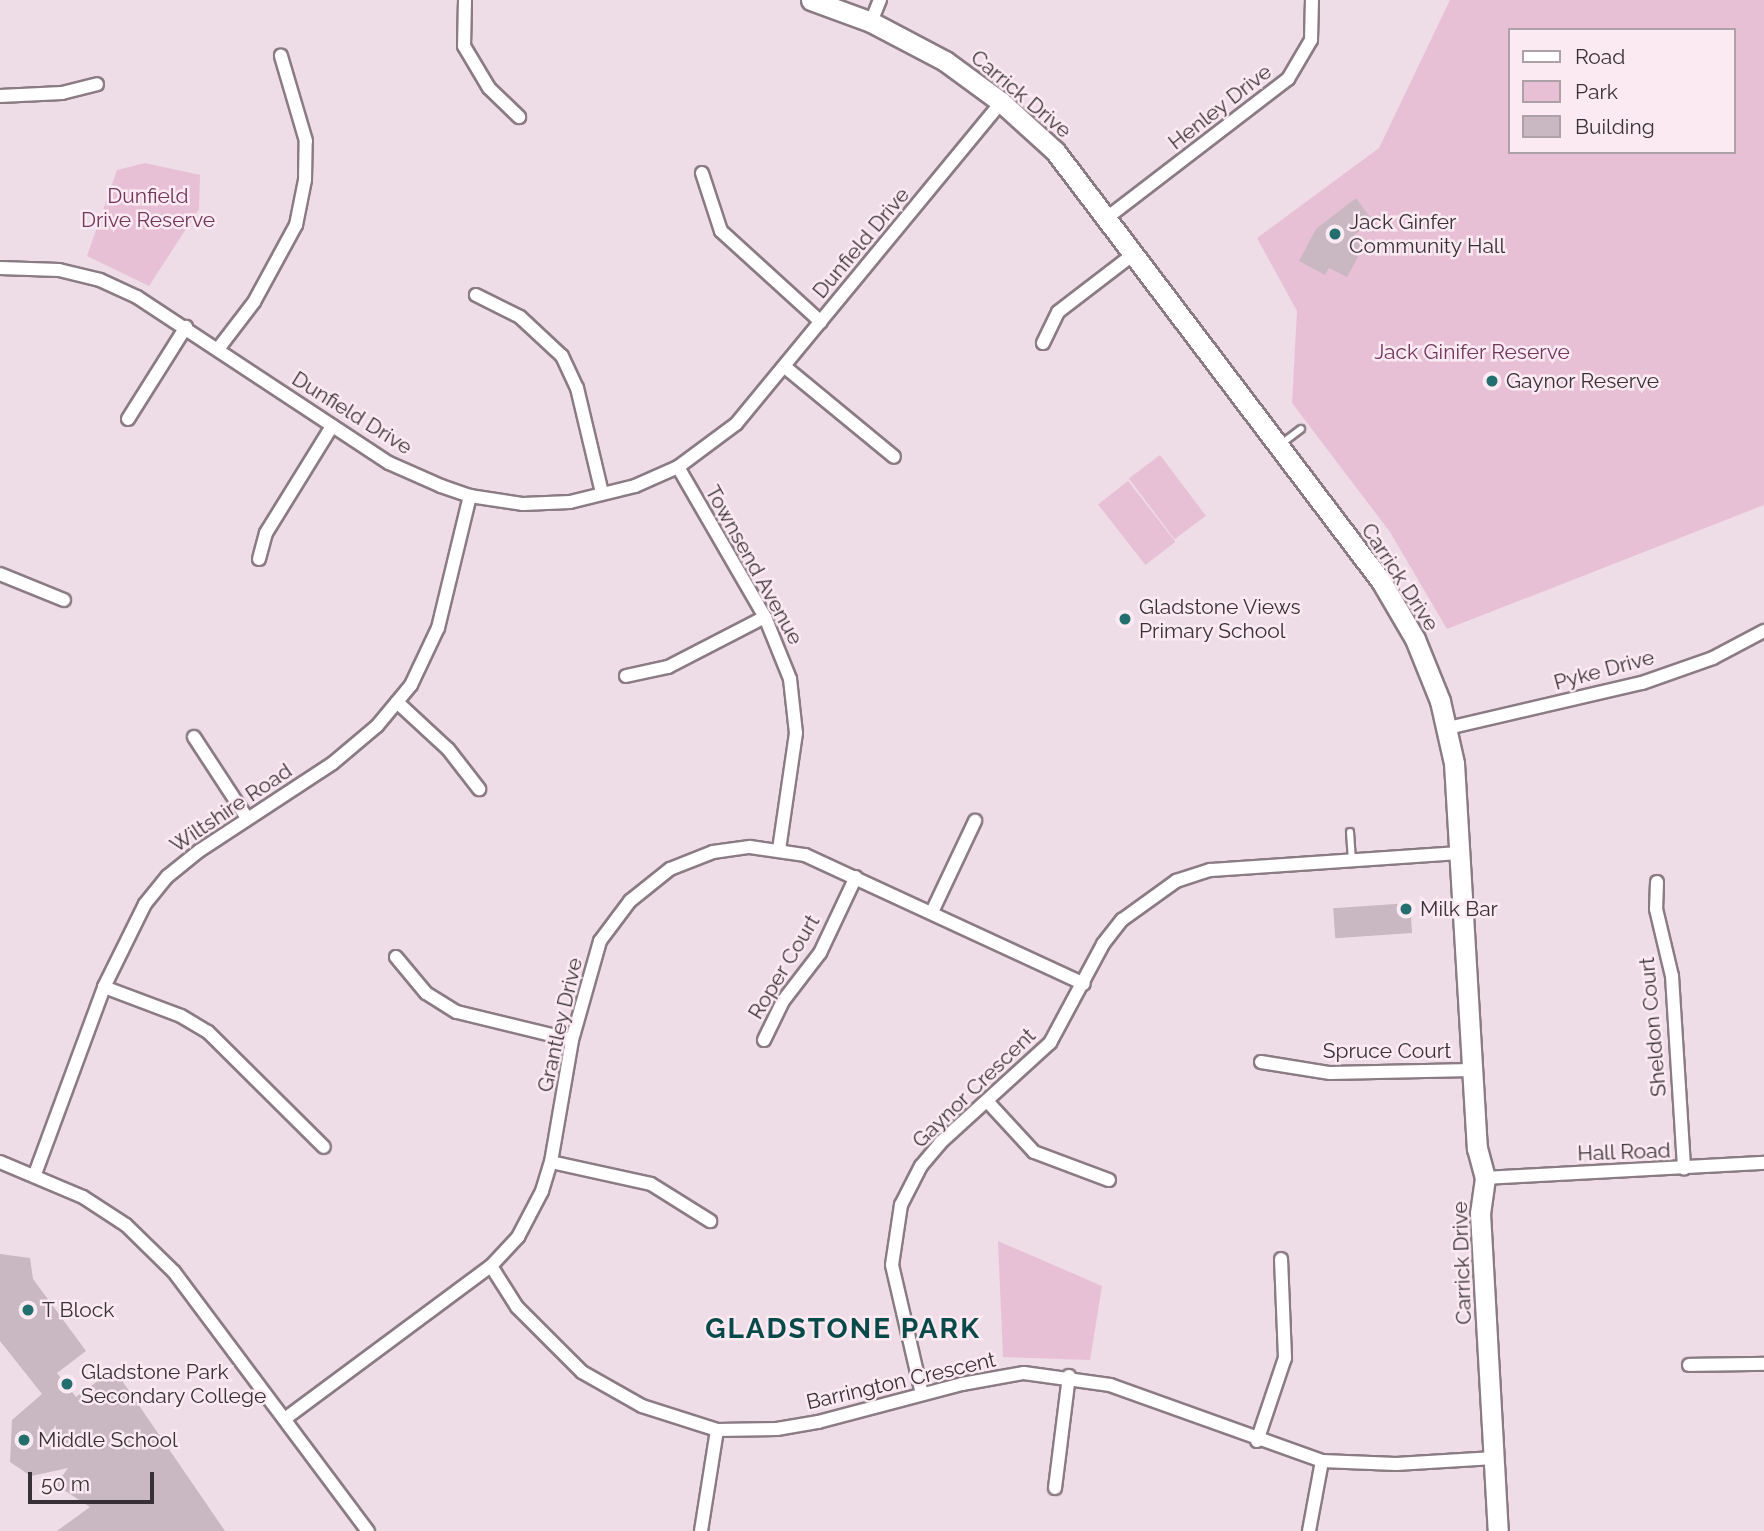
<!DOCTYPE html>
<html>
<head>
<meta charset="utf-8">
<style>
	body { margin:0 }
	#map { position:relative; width:1764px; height:1531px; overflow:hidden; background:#eedce6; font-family:Raleway,sans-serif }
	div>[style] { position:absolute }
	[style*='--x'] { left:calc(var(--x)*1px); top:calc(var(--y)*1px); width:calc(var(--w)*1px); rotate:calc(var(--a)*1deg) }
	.green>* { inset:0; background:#e8c0d6; transform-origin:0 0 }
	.building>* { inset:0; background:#c9b8c1; transform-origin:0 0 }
	.roads { filter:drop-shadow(2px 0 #8b7b83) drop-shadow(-2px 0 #8b7b83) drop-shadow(0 2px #8b7b83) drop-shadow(0 -2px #8b7b83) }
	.lane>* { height:6px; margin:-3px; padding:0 3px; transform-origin:3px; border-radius:3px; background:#fff }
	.street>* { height:12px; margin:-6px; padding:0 6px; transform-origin:6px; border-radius:6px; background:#fff }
	.secondary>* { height:19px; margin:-9.5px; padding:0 9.5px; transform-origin:9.5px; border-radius:9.5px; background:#fff }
	.dots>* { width:19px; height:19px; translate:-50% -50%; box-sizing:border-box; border:4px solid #fceaf3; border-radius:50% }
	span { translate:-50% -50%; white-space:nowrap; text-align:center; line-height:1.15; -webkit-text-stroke:5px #fceaf3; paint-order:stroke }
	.street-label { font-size:21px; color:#373034 }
	.park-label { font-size:21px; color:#73365b }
	.poi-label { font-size:21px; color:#373034 }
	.left { translate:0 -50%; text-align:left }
	.district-label { font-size:28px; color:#084949; font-weight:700; letter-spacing:2px }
	.legend { position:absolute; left:1508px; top:28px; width:228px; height:126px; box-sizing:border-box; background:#fceaf3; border:2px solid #ada0a7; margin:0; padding:9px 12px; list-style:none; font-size:21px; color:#373034 }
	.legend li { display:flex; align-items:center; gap:14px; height:35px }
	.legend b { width:35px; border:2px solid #ada0a7 }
	.scale { position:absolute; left:28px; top:1472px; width:126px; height:32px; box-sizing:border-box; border:4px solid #373034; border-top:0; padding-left:9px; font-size:21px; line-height:24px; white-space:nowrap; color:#373034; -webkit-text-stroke:5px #fceaf3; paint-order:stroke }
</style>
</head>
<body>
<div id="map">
	<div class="green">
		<i style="clip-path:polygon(evenodd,1450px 0,1764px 0,1764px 505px,1447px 629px,1390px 532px,1292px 403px,1297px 311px,1257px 238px,1379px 148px,1450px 0,1510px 30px,1734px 30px,1734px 152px,1510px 152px,1510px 30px)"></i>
		<i style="clip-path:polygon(145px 163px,200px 175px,199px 209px,149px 286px,87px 256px,117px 170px)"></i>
		<i style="left:1160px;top:455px;width:76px;height:39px;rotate:53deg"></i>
		<i style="left:1128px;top:481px;width:77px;height:38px;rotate:52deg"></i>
		<i style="clip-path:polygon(998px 1241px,1102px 1286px,1090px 1360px,1003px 1357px)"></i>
	</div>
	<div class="building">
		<i style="clip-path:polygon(1356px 198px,1372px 220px,1350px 239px,1364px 246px,1347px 277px,1329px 268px,1325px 275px,1299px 261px,1316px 229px)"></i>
		<i style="left:1410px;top:903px;width:30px;height:77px;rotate:86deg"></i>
		<i style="clip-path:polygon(0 1254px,30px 1258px,33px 1279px,86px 1351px,57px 1373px,76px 1397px,114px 1369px,225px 1531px,57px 1531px,90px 1507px,56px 1485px,68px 1468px,31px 1476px,10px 1462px,12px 1420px,42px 1394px,0 1341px)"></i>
	</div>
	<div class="roads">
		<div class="lane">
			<i style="--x:1281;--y:444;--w:25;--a:-37"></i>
			<i style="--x:1350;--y:832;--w:27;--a:86"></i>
		</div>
		<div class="street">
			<i style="--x:465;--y:0;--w:46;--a:91.2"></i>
			<i style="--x:464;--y:46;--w:49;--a:59.2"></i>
			<i style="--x:489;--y:88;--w:42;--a:44"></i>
			<i style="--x:871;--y:22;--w:24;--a:-68"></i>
			<i style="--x:0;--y:96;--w:62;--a:-2.8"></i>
			<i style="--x:62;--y:93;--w:36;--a:-14"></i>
			<i style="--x:702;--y:173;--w:61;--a:71.9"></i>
			<i style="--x:721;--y:231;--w:135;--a:42.3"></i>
			<i style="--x:1108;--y:217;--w:227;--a:-37.5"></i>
			<i style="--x:1288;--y:79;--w:45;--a:-59.5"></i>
			<i style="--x:1311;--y:40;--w:40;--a:-88.6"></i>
			<i style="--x:0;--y:268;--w:59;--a:1.9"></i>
			<i style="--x:59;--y:270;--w:42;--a:13.7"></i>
			<i style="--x:100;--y:280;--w:41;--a:24.7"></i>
			<i style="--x:137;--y:297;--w:302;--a:33.4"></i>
			<i style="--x:389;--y:463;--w:57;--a:23.9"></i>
			<i style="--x:441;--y:486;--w:31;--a:19"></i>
			<i style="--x:470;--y:496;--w:54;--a:8.6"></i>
			<i style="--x:523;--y:504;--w:47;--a:-2.4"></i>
			<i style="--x:570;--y:502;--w:67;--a:-13.8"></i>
			<i style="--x:635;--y:486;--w:47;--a:-23.8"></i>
			<i style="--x:678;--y:467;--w:72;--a:-36.6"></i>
			<i style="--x:736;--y:424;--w:417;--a:-50.5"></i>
			<i style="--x:476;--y:295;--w:49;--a:26.6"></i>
			<i style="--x:520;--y:317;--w:57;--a:42.9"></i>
			<i style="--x:562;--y:356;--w:35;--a:65"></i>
			<i style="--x:577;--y:388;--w:108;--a:76.6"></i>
			<i style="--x:1043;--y:343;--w:34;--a:-64"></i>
			<i style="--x:1058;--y:312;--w:97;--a:-37.5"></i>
			<i style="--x:218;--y:349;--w:59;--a:-52.5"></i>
			<i style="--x:254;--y:302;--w:88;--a:-61.4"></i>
			<i style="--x:296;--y:225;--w:46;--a:-78.7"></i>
			<i style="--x:305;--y:180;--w:39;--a:-89"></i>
			<i style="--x:306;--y:141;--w:89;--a:-106.4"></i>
			<i style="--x:785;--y:367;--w:141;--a:39.5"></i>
			<i style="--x:128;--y:419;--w:109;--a:-57.8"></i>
			<i style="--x:678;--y:467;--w:173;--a:59.9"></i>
			<i style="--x:765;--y:617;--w:67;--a:68"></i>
			<i style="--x:790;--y:679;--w:54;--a:83.7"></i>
			<i style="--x:796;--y:733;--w:118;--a:98.3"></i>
			<i style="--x:259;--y:559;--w:27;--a:-75"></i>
			<i style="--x:266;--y:533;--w:126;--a:-58.3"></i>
			<i style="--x:0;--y:574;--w:69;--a:22.1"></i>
			<i style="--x:626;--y:676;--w:43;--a:-12.1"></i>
			<i style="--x:668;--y:667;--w:109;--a:-27.3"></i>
			<i style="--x:397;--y:702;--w:69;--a:42.7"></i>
			<i style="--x:448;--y:749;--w:51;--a:52.2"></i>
			<i style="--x:1448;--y:728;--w:199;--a:-13.1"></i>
			<i style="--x:1642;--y:683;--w:75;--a:-19.4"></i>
			<i style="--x:1713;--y:658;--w:58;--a:-27.9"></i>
			<i style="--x:194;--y:737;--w:97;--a:56.8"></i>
			<i style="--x:1657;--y:882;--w:27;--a:92"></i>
			<i style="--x:1656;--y:909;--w:69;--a:76.6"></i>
			<i style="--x:1672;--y:976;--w:193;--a:86.4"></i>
			<i style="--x:932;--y:912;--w:101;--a:-64.7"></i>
			<i style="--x:396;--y:957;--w:47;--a:50.2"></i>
			<i style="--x:426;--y:993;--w:36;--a:32"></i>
			<i style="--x:457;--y:1012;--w:118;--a:13.7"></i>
			<i style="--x:104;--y:987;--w:82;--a:20.6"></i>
			<i style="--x:181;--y:1016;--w:31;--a:31"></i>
			<i style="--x:208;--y:1032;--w:163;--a:44.8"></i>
			<i style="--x:764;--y:1040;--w:43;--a:-64"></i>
			<i style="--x:783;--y:1001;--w:61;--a:-52.4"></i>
			<i style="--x:820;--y:953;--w:84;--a:-64.7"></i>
			<i style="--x:1261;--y:1062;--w:70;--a:9.1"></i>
			<i style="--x:1330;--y:1073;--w:142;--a:-1.2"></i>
			<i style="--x:987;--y:1101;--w:69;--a:47.3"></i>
			<i style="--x:1034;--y:1152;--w:80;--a:20.5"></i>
			<i style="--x:0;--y:1162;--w:90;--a:22.9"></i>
			<i style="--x:83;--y:1197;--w:51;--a:33.1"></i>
			<i style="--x:126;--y:1225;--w:67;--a:44.4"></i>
			<i style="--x:174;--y:1272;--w:324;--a:53.2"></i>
			<i style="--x:551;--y:1162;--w:102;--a:12.4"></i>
			<i style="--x:651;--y:1184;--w:70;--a:32.1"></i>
			<i style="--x:35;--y:1174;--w:199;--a:-69.7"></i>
			<i style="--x:104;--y:987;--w:93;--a:-63.7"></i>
			<i style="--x:145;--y:904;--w:36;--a:-51"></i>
			<i style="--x:168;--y:876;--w:40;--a:-39"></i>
			<i style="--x:199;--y:851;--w:160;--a:-33.3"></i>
			<i style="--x:333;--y:763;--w:57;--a:-40.1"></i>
			<i style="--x:377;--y:726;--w:53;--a:-50.3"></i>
			<i style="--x:411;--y:685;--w:63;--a:-64.7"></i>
			<i style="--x:438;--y:628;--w:136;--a:-76.4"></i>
			<i style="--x:1485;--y:1178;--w:279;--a:-3.1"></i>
			<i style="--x:491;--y:1266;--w:49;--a:57.6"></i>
			<i style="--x:517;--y:1307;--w:92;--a:45"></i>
			<i style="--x:582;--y:1372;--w:69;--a:29.5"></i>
			<i style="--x:642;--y:1406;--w:79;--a:17.7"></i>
			<i style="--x:717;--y:1430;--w:60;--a:-1"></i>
			<i style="--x:777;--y:1429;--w:42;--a:-9.7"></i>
			<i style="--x:818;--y:1422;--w:149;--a:-14.8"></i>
			<i style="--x:962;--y:1384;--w:63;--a:-10.1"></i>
			<i style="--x:1024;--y:1373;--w:87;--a:7.9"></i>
			<i style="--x:1110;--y:1385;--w:225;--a:19.7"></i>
			<i style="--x:1322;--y:1461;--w:74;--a:2.3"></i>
			<i style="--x:1396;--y:1464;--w:98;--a:-3.5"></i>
			<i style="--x:1689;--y:1365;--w:75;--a:-0.8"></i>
			<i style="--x:922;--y:1394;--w:132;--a:-103.1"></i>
			<i style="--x:892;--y:1265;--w:61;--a:-81.5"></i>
			<i style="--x:901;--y:1205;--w:44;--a:-62.9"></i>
			<i style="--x:921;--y:1166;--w:30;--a:-50"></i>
			<i style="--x:940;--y:1143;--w:149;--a:-42.3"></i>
			<i style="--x:1050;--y:1043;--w:112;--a:-61.8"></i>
			<i style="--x:1103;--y:944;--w:31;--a:-52"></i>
			<i style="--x:1122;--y:920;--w:67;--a:-35.8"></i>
			<i style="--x:1176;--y:881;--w:36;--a:-18"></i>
			<i style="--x:1210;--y:870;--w:251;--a:-3.9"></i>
			<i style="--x:286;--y:1418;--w:255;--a:-36.6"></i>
			<i style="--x:491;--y:1266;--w:40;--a:-47"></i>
			<i style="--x:518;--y:1237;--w:52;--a:-62.4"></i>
			<i style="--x:542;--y:1191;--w:30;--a:-73"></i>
			<i style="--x:551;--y:1162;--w:124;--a:-80.2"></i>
			<i style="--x:572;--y:1040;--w:103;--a:-74.2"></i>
			<i style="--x:600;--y:941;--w:50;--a:-53.1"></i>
			<i style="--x:630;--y:901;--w:51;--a:-38.7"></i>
			<i style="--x:670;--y:869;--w:46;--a:-21.6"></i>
			<i style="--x:713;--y:852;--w:37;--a:-8"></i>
			<i style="--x:750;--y:847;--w:56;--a:8.3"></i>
			<i style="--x:805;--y:855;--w:307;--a:24.8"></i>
			<i style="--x:1257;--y:1441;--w:88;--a:-71.4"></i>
			<i style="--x:1285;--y:1358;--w:99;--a:-92.3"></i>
			<i style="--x:1055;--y:1488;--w:113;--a:-82.9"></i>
			<i style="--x:701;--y:1531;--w:102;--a:-81"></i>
			<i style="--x:1309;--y:1531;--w:71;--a:-79.5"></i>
		</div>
		<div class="secondary">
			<i style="--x:811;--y:0;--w:64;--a:20.1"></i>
			<i style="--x:871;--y:22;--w:84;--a:27.8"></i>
			<i style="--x:945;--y:61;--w:69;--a:36.2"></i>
			<i style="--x:1001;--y:102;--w:73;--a:42.2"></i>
			<i style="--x:1055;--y:151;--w:540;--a:52.83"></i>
			<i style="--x:1381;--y:581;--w:67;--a:59.6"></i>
			<i style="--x:1415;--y:639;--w:67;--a:68"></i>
			<i style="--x:1440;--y:701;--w:64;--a:77.3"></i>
			<i style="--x:1454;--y:763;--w:386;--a:86.6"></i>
			<i style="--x:1477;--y:1148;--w:31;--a:75"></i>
			<i style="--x:1485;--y:1178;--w:35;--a:98"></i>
			<i style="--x:1480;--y:1213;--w:319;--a:86.8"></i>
		</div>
	</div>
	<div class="dots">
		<i style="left:1335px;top:234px;background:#236e6e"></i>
		<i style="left:1492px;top:381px;background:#236e6e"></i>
		<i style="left:1125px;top:619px;background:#236e6e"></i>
		<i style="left:1406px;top:909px;background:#236e6e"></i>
		<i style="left:28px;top:1310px;background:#236e6e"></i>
		<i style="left:67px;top:1384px;background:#236e6e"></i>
		<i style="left:24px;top:1440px;background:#236e6e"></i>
	</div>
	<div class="street-label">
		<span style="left:1021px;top:94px;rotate:40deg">Carrick Drive</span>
		<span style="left:1220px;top:107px;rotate:-38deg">Henley Drive</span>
		<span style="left:861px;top:243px;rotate:-50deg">Dunfield Drive</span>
		<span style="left:352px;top:413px;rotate:32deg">Dunfield Drive</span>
		<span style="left:754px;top:565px;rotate:61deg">Townsend Avenue</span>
		<span style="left:1400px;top:577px;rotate:57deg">Carrick Drive</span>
		<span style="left:1604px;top:670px;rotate:-15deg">Pyke Drive</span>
		<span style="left:231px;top:808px;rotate:-34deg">Wiltshire Road</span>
		<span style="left:784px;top:967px;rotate:-59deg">Roper Court</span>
		<span style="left:560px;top:1025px;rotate:-77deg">Grantley Drive</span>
		<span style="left:1653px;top:1027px;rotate:-95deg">Sheldon Court</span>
		<span style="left:1387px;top:1051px">Spruce Court</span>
		<span style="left:974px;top:1088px;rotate:-44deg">Gaynor Crescent</span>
		<span style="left:1624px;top:1152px;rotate:-2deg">Hall Road</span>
		<span style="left:1462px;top:1263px;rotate:-92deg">Carrick Drive</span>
		<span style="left:901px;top:1381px;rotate:-13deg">Barrington Crescent</span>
	</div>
	<div class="park-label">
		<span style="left:148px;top:208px">Dunfield<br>Drive Reserve</span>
		<span style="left:1472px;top:352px">Jack Ginifer Reserve</span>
	</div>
	<div class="poi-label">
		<span class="left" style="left:1349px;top:234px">Jack Ginfer<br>Community Hall</span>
		<span class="left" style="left:1506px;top:381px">Gaynor Reserve</span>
		<span class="left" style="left:1139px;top:619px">Gladstone Views<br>Primary School</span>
		<span class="left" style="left:1420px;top:909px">Milk Bar</span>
		<span class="left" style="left:42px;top:1310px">T Block</span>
		<span class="left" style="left:81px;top:1384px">Gladstone Park<br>Secondary College</span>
		<span class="left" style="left:38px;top:1440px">Middle School</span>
	</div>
	<div class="district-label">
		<span style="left:843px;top:1329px">GLADSTONE PARK</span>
	</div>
	<ul class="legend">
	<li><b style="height:9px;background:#fff"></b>Road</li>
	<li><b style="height:19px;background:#e8c0d6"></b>Park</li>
	<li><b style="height:19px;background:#c9b8c1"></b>Building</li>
	</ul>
	<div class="scale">50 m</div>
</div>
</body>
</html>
